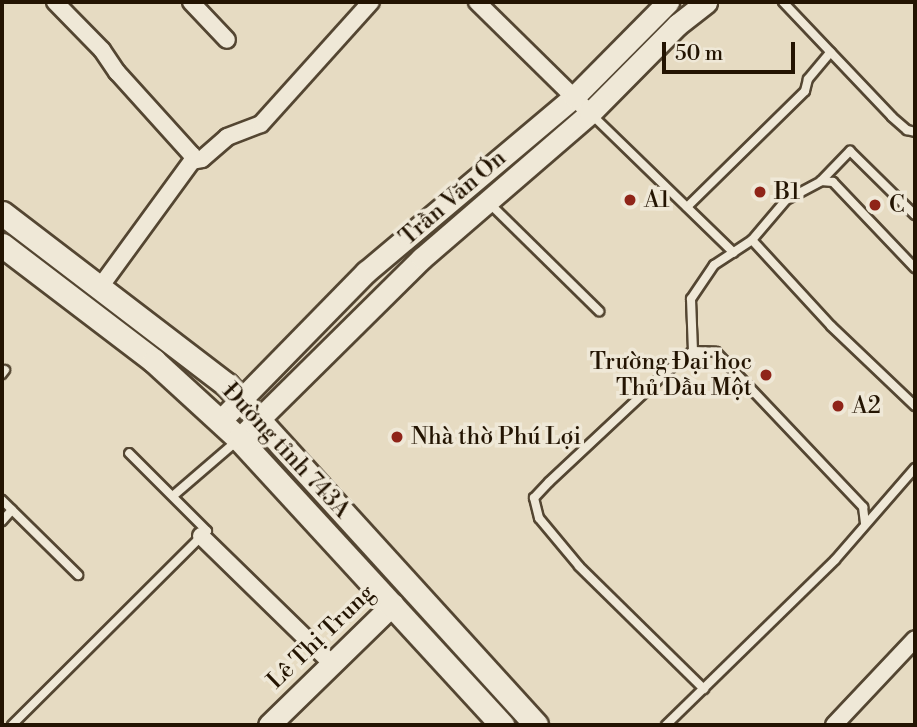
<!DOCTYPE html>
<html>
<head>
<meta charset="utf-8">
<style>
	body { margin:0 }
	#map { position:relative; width:917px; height:727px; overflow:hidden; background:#e6dbc2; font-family:"Libre Bodoni",serif }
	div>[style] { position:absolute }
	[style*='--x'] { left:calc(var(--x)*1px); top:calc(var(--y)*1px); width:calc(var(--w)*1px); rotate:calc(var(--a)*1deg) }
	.roads { filter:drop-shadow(2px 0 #544632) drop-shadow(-2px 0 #544632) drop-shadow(0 2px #544632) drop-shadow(0 -2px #544632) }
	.service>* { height:8px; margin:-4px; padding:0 4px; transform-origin:4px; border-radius:4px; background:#efe8d7 }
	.minor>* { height:16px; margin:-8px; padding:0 8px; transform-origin:8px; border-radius:8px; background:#efe8d7 }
	.tertiary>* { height:21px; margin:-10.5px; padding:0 10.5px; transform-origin:10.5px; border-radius:10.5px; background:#efe8d7 }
	.secondary>* { height:23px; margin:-11.5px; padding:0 11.5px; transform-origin:11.5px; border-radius:11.5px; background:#efe8d7 }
	.dots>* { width:19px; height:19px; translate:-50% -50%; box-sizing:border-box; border:4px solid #efe8d7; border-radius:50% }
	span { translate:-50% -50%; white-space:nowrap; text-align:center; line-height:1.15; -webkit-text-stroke:7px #efe8d7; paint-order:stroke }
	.poi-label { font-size:23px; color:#231402 }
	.left { translate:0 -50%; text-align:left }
	.right { translate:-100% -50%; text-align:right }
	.street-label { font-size:23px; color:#231402 }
	.frame { position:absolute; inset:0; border:4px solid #231402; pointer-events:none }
	.scale { position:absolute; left:662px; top:42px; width:133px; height:32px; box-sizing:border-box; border:4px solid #231402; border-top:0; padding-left:9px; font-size:21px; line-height:24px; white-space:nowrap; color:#231402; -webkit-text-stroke:5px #efe8d7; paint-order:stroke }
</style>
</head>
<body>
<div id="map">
	<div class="roads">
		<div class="service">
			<i style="--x:783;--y:2;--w:158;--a:46.5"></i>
			<i style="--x:892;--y:117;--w:20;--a:41"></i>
			<i style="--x:907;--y:130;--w:8;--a:14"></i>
			<i style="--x:591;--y:114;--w:199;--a:44.2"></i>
			<i style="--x:821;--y:181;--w:42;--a:-46"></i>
			<i style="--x:850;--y:151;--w:91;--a:44.6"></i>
			<i style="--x:488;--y:202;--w:156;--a:44.5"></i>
			<i style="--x:687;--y:207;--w:165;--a:-44.5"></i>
			<i style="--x:805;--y:91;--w:12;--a:-76"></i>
			<i style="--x:808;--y:79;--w:35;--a:-50"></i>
			<i style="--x:752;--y:240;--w:117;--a:47.4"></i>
			<i style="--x:831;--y:326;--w:116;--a:43.6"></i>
			<i style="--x:693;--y:351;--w:52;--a:-92.2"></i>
			<i style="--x:691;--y:299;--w:41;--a:-55.9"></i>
			<i style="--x:714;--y:265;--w:45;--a:-33.3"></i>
			<i style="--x:752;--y:240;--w:52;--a:-49.6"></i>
			<i style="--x:786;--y:200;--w:40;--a:-28"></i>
			<i style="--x:821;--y:181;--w:12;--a:5"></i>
			<i style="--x:833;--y:182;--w:119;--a:46.4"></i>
			<i style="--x:2;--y:374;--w:5;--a:-53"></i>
			<i style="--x:174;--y:495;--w:84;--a:-40.7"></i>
			<i style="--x:2;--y:500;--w:107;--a:44.6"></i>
			<i style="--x:2;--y:521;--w:15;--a:-48"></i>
			<i style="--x:704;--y:689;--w:175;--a:-135.5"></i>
			<i style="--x:579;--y:566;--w:62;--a:-129.8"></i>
			<i style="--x:539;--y:518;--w:21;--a:-104"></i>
			<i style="--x:534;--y:498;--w:22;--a:-47"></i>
			<i style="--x:549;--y:482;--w:173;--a:-43.1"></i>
			<i style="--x:675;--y:364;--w:22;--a:-36"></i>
			<i style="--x:693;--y:351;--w:23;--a:2"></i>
			<i style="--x:716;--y:352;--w:214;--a:46.5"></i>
			<i style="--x:863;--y:507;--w:17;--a:83"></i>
			<i style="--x:12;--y:725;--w:275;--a:-44.9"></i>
			<i style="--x:207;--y:531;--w:110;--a:-135"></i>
			<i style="--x:666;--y:725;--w:236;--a:-44.3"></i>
			<i style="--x:835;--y:560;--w:122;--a:-49"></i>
		</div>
		<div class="minor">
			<i style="--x:55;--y:2;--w:67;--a:45.6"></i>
			<i style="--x:102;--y:50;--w:27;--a:56"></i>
			<i style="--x:117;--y:72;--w:112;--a:47.9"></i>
			<i style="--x:192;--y:155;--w:6;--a:90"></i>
			<i style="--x:192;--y:161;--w:156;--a:126.1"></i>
			<i style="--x:191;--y:2;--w:52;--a:46.5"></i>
			<i style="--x:477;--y:2;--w:158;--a:44.5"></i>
			<i style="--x:192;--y:161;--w:10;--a:-11"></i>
			<i style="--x:202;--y:159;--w:33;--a:-41"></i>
			<i style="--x:227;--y:137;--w:36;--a:-21"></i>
			<i style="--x:261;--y:124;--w:164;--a:-48"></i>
			<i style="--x:201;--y:536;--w:183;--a:44.3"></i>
			<i style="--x:834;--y:725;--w:118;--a:-46.7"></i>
		</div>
		<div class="tertiary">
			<i style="--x:220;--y:421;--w:209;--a:-45.6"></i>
			<i style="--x:366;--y:272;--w:272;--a:-40.1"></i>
			<i style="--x:574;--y:97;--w:134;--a:-45.3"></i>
			<i style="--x:239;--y:439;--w:257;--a:-44.7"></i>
			<i style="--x:422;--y:258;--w:222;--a:-40.8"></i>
			<i style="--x:590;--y:113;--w:124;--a:-45.3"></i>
			<i style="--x:677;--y:25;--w:37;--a:-38"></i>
			<i style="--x:269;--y:725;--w:173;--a:-44.3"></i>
		</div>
		<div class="secondary">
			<i style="--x:2;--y:213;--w:283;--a:37.4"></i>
			<i style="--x:227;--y:385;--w:459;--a:47.7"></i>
			<i style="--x:2;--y:245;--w:191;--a:37.3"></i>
			<i style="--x:154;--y:361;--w:115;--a:42.5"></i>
			<i style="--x:239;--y:439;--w:389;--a:47.4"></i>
		</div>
	</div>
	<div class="dots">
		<i style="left:760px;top:192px;background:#8f2418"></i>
		<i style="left:630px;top:200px;background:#8f2418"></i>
		<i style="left:875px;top:205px;background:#8f2418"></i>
		<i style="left:766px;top:375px;background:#8f2418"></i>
		<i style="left:838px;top:406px;background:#8f2418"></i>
		<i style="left:397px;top:437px;background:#8f2418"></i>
	</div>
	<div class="poi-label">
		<span class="left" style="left:774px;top:192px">B1</span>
		<span class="left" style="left:644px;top:200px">A1</span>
		<span class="left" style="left:889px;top:205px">C</span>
		<span class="right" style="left:752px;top:375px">Trường Đại học<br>Thủ Dầu Một</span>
		<span class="left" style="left:852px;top:406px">A2</span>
		<span class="left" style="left:411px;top:437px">Nhà thờ Phú Lợi</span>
	</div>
	<div class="street-label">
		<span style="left:453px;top:198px;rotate:-41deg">Trần Văn Ơn</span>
		<span style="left:286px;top:451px;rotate:47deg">Đường tỉnh 743A</span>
		<span style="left:321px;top:637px;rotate:-44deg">Lê Thị Trung</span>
	</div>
	<div class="frame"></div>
	<div class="scale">50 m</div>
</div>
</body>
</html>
